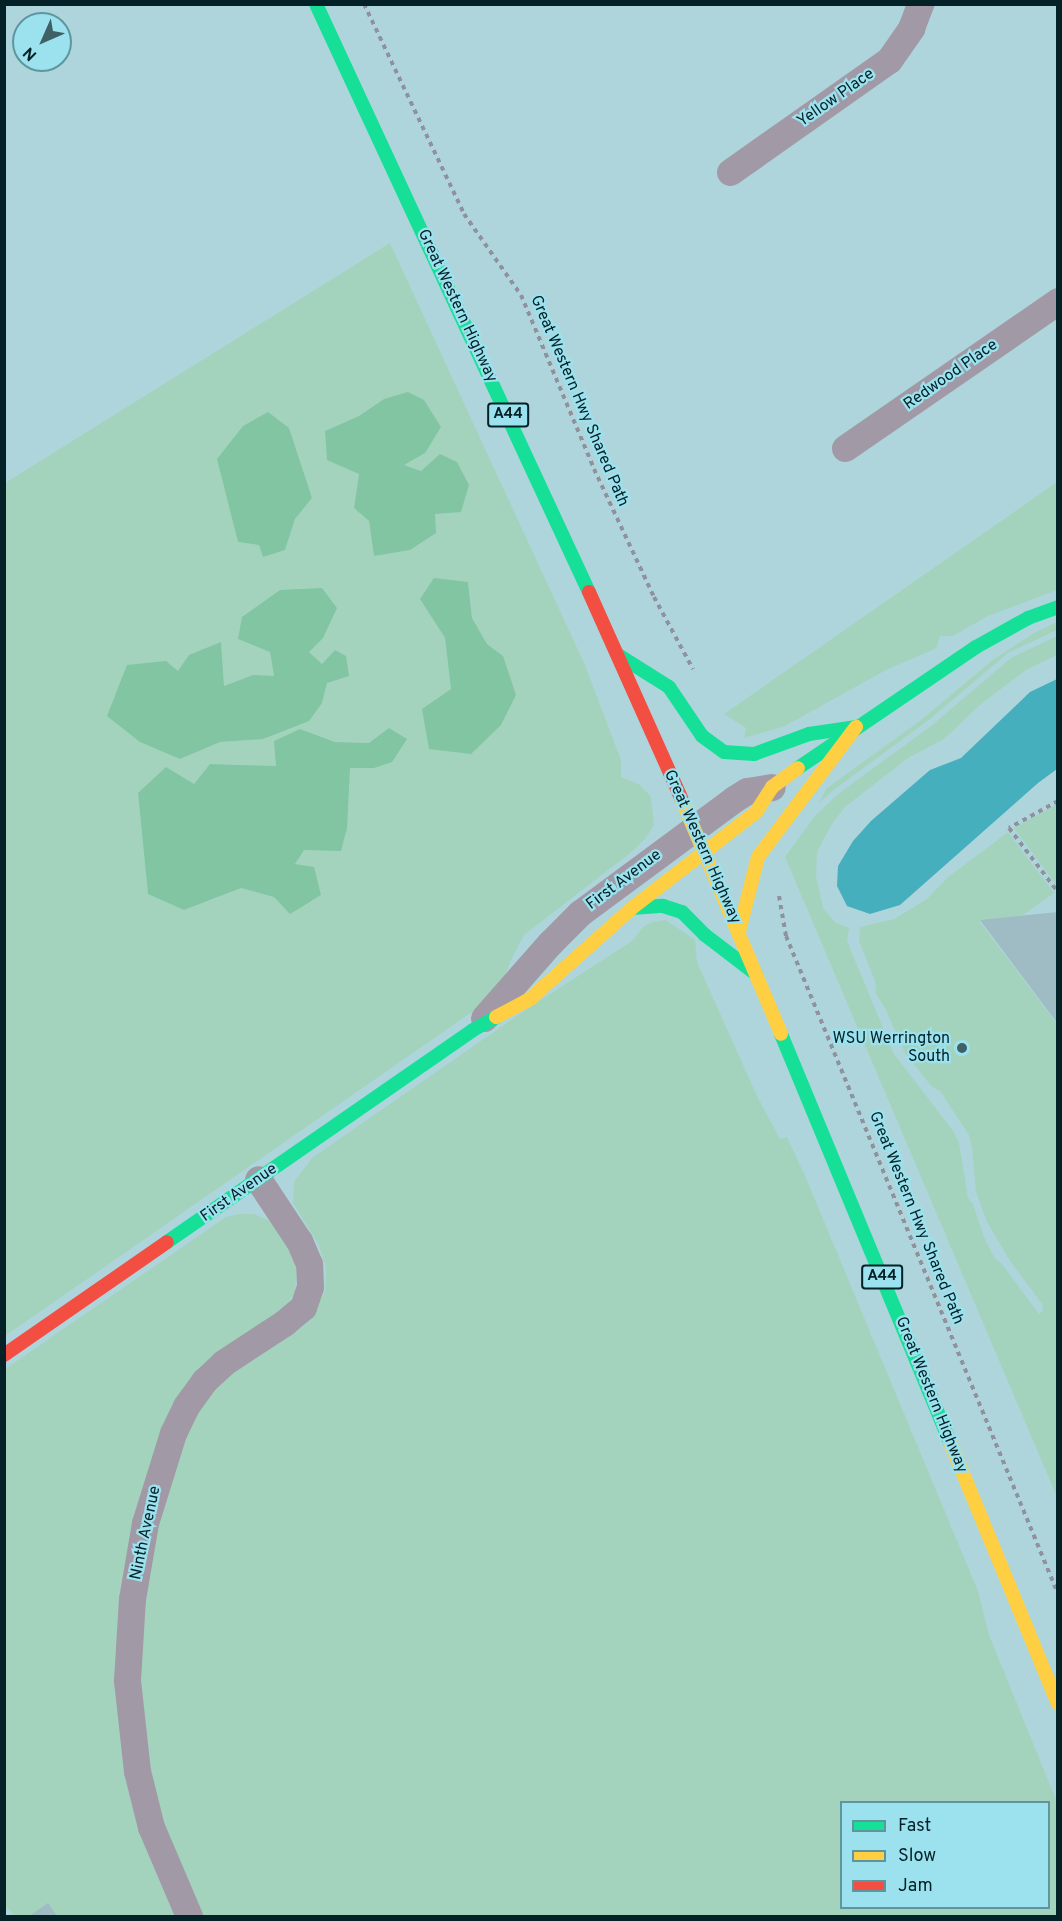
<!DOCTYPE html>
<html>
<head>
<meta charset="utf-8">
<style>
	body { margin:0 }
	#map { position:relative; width:1062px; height:1921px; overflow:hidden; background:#aed5db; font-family:Overpass,sans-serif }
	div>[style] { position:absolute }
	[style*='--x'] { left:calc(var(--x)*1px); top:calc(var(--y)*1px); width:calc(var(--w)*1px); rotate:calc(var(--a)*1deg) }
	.green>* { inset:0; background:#a4d3bd }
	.forest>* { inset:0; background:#81c5a2 }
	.water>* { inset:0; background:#46afbe }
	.building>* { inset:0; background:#9fbbc3 }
	.path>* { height:4px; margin-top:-2px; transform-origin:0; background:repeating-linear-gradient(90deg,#8f929c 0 4.5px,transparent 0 9px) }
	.street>* { height:27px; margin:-13.5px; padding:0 13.5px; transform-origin:13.5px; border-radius:13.5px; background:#a299a7 }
	.fast>* { height:14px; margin:-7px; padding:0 7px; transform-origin:7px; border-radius:7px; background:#16e098 }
	.slow>* { height:14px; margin:-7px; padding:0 7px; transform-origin:7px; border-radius:7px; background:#ffcf43 }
	.jam>* { height:14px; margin:-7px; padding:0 7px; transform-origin:7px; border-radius:7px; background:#f24e42 }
	.dots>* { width:16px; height:16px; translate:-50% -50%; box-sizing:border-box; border:3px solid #9be2ee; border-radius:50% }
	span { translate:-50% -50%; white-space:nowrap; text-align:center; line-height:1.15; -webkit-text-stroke:4.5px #9be2ee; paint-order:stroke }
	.shield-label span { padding:2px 4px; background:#9be2ee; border:2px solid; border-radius:4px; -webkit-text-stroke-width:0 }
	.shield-label { font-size:15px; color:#032126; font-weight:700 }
	.street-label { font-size:16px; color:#032126 }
	.poi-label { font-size:16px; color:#032126 }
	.right { translate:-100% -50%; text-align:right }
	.frame { position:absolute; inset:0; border:6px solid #032126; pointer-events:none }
	.legend { position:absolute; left:840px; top:1801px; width:210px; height:108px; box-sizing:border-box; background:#9be2ee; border:2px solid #5e959e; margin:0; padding:8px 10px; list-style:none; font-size:18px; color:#032126 }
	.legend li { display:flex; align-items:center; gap:12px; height:30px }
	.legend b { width:30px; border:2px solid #5e959e }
	.north { position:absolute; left:12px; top:12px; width:60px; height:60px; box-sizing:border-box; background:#9be2ee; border:2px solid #5e959e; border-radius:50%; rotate:225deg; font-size:16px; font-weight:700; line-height:24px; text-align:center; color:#032126 }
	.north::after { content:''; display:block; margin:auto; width:21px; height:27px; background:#3f6065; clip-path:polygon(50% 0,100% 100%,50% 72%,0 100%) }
</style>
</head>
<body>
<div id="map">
	<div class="green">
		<i style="clip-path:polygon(evenodd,390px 243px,585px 665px,621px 760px,621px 777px,640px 785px,651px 797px,654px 825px,645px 839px,629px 854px,524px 935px,511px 960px,502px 985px,485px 1003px,5px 1336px,5px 483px,390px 243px,384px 399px,403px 465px,421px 471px,374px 556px,369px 521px,354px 508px,359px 474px,325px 431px,359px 416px,384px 399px,390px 243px,304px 477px,312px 498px,295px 519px,285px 550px,263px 557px,259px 545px,238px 542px,231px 504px,304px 477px,390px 243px,468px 582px,472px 618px,487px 644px,503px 656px,451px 689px,445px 638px,420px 599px,468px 582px,390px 243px,221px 643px,224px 686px,253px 675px,274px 677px,270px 652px,308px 652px,322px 664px,327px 683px,322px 703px,263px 739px,220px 742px,180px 759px,165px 661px,178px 671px,221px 643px,390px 243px,300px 729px,335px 742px,369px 743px,374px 768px,350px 768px,274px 897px,241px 888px,184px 910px,148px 894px,138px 793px,166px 768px,194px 784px,210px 764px,277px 766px,300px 729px)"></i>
		<i style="clip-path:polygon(1057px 482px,1057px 590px,988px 616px,953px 636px,940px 636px,936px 648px,930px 651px,886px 670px,785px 726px,744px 738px,746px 728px,724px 714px)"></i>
		<i style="clip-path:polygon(1057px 622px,1057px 630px,1008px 653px,930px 719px,835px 789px,819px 803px,826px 789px,921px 720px,994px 659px,1034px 633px)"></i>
		<i style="clip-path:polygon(1057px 636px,1057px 655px,1026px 670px,981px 704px,944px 739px,908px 758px,845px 807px,832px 824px,817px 852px,816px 876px,823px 908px,836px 923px,849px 928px,847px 941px,894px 1054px,954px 1132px,959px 1143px,968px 1198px,973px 1204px,984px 1237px,994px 1257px,1002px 1264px,1039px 1314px,1043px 1311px,1042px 1304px,1010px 1261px,987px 1222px,976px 1192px,972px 1147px,969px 1135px,940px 1091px,932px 1087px,905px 1053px,885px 1008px,876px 994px,875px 981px,859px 941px,860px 927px,894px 919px,927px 899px,948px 877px,1008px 832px,1054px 893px,1023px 915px,979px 921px,1057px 1024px,1057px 1497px,785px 857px,814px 817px,838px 794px,931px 726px,1011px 658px)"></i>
		<i style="clip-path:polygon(1057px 804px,1057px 886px,1014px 828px)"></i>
		<i style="clip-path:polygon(evenodd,666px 920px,695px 940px,697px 962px,757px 1096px,780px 1139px,787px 1137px,806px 1178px,978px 1591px,989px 1635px,1057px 1802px,1057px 1916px,201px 1916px,156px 1802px,140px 1708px,141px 1622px,159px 1511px,190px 1425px,215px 1387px,241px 1365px,306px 1324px,325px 1291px,326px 1267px,318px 1244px,293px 1203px,294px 1182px,312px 1158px,527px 1009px,632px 941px,643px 927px,652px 922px,666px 920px,842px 1802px,1048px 1802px,1048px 1908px,842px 1908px,842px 1802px)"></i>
		<i style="clip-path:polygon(239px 1214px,254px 1214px,268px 1220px,281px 1233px,293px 1256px,297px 1273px,295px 1292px,286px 1306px,200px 1373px,119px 1637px,178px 1916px,57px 1916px,48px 1904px,29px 1916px,14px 1916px,8px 1908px,5px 1910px,5px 1369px,226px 1217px)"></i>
	</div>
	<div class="forest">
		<i style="clip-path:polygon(408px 392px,424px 400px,441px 427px,425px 453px,404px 465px,421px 471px,440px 454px,457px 462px,469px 485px,461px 512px,435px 514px,436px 533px,410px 550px,374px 556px,369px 521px,354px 508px,359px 474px,327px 460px,325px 431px,359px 416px,384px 399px)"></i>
		<i style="clip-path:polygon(268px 412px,289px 428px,312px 498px,295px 519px,285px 550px,263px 557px,259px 545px,238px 542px,217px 459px,243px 426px)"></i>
		<i style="clip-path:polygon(434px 578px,468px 582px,472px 618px,487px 644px,503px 656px,516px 695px,501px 725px,471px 754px,429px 749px,422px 709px,451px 689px,445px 638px,420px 599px)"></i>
		<i style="clip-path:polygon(322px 588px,337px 608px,323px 638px,309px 652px,322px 664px,335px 650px,346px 656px,349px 676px,327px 683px,322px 703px,309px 721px,263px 739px,220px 742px,180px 759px,140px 742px,107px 716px,127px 665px,166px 661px,178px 671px,189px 655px,221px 642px,224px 686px,253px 675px,274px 676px,270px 652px,238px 639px,242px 617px,280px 590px)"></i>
		<i style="clip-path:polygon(389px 728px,407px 739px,392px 762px,374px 768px,350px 768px,347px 828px,341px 851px,304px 850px,295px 864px,314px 867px,321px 895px,290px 914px,274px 897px,241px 888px,184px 910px,148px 894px,138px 793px,166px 767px,194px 784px,210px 764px,276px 766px,274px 741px,300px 729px,335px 742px,369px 743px)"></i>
	</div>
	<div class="water">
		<i style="clip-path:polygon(1057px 679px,1057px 769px,1038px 783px,900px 905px,870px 914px,847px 906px,837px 886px,838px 866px,853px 841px,871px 821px,930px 770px,961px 758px,1030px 692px)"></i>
	</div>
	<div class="building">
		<i style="clip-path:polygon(1058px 912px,1058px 1024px,980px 920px)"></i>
		<i style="clip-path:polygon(48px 1903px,57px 1916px,29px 1916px)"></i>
	</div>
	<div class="path">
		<i style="--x:364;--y:4;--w:233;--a:64.5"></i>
		<i style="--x:464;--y:214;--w:99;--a:54.9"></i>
		<i style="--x:521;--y:295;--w:189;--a:67.2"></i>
		<i style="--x:594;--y:469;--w:141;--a:64.9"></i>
		<i style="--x:654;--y:597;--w:82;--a:61.6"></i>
		<i style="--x:1058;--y:801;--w:56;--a:151.1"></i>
		<i style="--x:1009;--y:828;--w:81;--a:52.6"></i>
		<i style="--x:779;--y:896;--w:41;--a:80.1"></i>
		<i style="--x:786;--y:936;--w:712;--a:67.54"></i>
	</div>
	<div class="street">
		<i style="--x:730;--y:172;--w:194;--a:-35.2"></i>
		<i style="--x:889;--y:60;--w:39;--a:-55"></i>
		<i style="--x:911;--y:28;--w:26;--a:-69"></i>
		<i style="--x:845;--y:448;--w:259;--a:-34.6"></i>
		<i style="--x:484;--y:1018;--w:100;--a:-48.7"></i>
		<i style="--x:550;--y:943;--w:42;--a:-45"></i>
		<i style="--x:580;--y:913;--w:192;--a:-36.5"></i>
		<i style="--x:734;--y:799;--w:15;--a:-32"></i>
		<i style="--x:747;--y:791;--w:25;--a:-9"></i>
		<i style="--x:189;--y:1916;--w:97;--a:-113.1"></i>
		<i style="--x:151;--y:1827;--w:58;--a:-104"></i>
		<i style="--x:137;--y:1771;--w:92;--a:-96.3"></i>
		<i style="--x:127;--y:1680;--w:81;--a:-86.5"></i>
		<i style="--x:132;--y:1599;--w:77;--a:-80.3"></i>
		<i style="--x:145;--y:1523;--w:94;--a:-72.7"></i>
		<i style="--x:173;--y:1433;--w:30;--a:-64"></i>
		<i style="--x:186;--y:1406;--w:31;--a:-54"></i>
		<i style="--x:204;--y:1381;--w:26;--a:-43"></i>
		<i style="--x:223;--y:1363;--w:73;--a:-33.3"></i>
		<i style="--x:284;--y:1323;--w:25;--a:-40"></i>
		<i style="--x:303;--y:1307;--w:21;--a:-71"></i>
		<i style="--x:310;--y:1287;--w:23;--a:-92"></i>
		<i style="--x:309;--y:1264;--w:25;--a:-113"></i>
		<i style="--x:299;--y:1241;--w:74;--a:-123.5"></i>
	</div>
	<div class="fast">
		<i style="--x:316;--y:4;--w:648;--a:65.1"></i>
		<i style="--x:618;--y:655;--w:60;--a:32.1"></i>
		<i style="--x:669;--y:687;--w:59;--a:56"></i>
		<i style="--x:702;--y:736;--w:27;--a:36"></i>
		<i style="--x:724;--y:752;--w:30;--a:4"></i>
		<i style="--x:754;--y:754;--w:59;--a:-20"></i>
		<i style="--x:809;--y:734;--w:48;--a:-8.5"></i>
		<i style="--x:798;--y:768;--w:215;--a:-34.2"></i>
		<i style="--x:976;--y:647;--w:60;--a:-29.1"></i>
		<i style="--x:1028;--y:618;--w:32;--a:-20"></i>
		<i style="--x:632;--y:908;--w:31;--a:-4"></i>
		<i style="--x:663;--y:906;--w:20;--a:18"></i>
		<i style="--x:682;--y:912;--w:33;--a:45"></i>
		<i style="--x:705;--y:935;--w:64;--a:37.4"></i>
		<i style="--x:781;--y:1034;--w:442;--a:67.5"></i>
		<i style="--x:167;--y:1242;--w:372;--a:-34.7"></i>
		<i style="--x:473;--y:1030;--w:26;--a:-29"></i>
	</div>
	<div class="slow">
		<i style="--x:681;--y:798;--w:256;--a:67"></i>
		<i style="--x:739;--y:931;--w:76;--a:-75.6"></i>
		<i style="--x:758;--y:857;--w:163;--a:-53"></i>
		<i style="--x:496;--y:1017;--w:40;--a:-28"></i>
		<i style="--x:531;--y:998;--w:135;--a:-41.7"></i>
		<i style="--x:632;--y:908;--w:157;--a:-37.7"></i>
		<i style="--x:756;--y:812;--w:30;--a:-57"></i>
		<i style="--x:772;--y:787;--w:32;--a:-36"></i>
		<i style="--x:950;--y:1442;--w:283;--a:67.6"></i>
	</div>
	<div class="jam">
		<i style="--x:589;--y:592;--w:226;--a:65.9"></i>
		<i style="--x:4;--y:1355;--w:198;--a:-34.7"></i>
	</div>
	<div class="dots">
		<i style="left:962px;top:1048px;background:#3f6065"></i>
	</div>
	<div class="shield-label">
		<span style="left:508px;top:415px">A44</span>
		<span style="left:882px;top:1277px">A44</span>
	</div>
	<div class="street-label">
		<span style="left:836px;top:98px;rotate:-35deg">Yellow Place</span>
		<span style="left:457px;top:306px;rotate:65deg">Great Western Highway</span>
		<span style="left:951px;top:375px;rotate:-35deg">Redwood Place</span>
		<span style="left:579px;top:401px;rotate:67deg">Great Western Hwy Shared Path</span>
		<span style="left:702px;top:847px;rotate:66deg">Great Western Highway</span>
		<span style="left:624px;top:880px;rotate:-37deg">First Avenue</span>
		<span style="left:239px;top:1193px;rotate:-35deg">First Avenue</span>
		<span style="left:916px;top:1218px;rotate:68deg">Great Western Hwy Shared Path</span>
		<span style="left:931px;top:1395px;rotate:68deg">Great Western Highway</span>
		<span style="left:146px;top:1533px;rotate:-78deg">Ninth Avenue</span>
	</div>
	<div class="poi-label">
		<span class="right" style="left:950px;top:1048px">WSU Werrington<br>South</span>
	</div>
	<div class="frame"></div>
	<ul class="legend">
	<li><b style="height:8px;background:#16e098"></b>Fast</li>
	<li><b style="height:8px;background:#ffcf43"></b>Slow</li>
	<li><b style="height:8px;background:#f24e42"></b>Jam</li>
	</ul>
	<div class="north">N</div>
</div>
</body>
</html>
